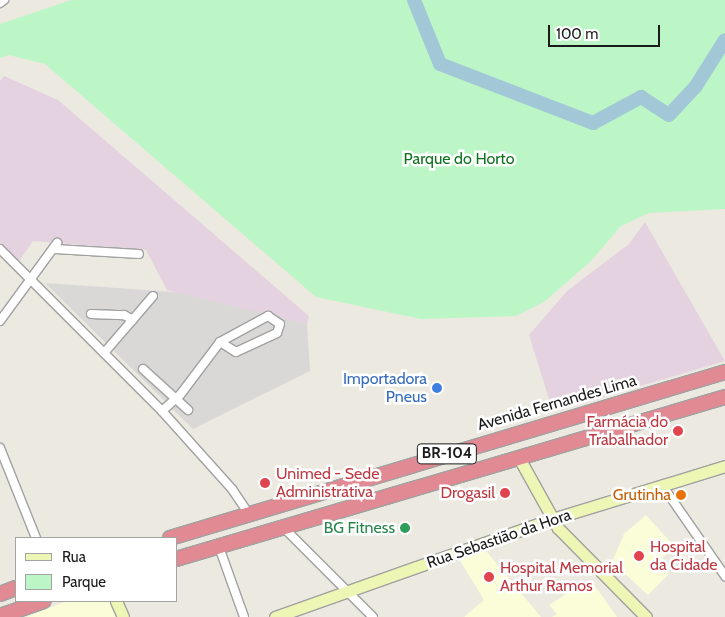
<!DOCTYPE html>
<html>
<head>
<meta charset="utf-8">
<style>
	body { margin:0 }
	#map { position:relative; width:725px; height:617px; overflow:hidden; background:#ece9e0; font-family:Cabin,sans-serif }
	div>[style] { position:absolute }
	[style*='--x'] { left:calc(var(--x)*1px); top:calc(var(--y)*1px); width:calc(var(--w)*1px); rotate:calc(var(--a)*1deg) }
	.residential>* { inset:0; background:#d9d8d7 }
	.industrial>* { inset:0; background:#e5d2e0 }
	.education>* { inset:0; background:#fafdd8 }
	.park>* { inset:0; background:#bdf6c6 }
	.river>* { height:14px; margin:-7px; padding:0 7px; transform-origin:7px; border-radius:7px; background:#a2c8d8 }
	.roads { filter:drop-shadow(1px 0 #a1a1a1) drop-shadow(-1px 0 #a1a1a1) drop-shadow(0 1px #a1a1a1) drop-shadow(0 -1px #a1a1a1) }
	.street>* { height:8px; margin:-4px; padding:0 4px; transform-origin:4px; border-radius:4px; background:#fff }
	.secondary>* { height:11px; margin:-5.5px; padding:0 5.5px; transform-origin:5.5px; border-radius:5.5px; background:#edf6b4 }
	.highway>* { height:14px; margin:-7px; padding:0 7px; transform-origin:7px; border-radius:7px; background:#e18a93 }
	.dots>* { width:14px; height:14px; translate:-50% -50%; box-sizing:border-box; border:2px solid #fff; border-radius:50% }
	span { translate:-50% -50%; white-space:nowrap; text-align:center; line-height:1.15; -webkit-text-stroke:5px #fff; paint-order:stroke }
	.shield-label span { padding:1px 4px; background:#fff; border:1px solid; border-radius:4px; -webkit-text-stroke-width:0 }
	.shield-label { font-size:15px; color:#1a1a1a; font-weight:700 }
	.park-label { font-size:16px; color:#0f721f }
	.shop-label { font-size:16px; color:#366cbe }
	.right { translate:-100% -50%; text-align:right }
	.street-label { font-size:16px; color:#1a1a1a }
	.health-label { font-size:16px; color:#be3a42 }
	.left { translate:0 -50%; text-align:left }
	.food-label { font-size:16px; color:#c56008 }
	.leisure-label { font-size:16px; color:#27864d }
	.legend { position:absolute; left:15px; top:537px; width:162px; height:65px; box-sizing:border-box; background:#fff; border:1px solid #a3a3a3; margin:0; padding:6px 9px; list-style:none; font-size:15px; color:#1a1a1a }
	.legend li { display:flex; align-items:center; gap:10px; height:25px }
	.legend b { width:25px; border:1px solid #a3a3a3 }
	.scale { position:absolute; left:548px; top:25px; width:112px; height:22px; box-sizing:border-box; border:2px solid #1a1a1a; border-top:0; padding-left:6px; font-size:15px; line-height:18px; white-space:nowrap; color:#1a1a1a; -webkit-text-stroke:4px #fff; paint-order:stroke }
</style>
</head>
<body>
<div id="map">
	<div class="residential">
		<i style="clip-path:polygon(45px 283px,189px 293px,307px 324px,310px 371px,193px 429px)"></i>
	</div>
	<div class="industrial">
		<i style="clip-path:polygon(4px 76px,58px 100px,309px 316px,307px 324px,167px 290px,146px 250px,33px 241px,19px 261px,0 242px,0 81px)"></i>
		<i style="clip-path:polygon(645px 222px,725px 361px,553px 412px,529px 335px,567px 291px,629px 244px)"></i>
	</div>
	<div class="education">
		<i style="clip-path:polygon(646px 515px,675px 547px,663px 557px,668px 575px,648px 595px,612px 562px,624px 534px)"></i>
		<i style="clip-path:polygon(486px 551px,541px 617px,464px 617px,484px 600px,456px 554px)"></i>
		<i style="clip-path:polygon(583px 583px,586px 588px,593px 583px,617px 617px,552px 617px,557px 614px,549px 605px)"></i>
		<i style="clip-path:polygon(67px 601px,109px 601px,116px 617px,26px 617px)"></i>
	</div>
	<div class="park">
		<i style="clip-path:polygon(71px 0,725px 0,725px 209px,649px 213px,621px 226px,591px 261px,544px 302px,516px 316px,421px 319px,316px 297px,45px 64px,9px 55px,0 58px,0 24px)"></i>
	</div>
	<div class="river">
		<i style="--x:414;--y:0;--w:69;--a:67.9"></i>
		<i style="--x:440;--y:64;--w:164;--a:21.1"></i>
		<i style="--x:593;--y:123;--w:55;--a:-28.4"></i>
		<i style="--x:641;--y:97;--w:33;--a:33"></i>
		<i style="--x:669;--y:115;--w:40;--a:-47"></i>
		<i style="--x:696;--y:86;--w:54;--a:-57.8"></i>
	</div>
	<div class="roads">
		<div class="street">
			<i style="--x:0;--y:3;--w:5;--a:-37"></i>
			<i style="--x:0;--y:249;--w:229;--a:45"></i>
			<i style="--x:162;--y:411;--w:105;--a:48.1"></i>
			<i style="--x:232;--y:489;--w:30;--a:56"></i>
			<i style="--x:55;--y:249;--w:84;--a:3.4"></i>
			<i style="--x:91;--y:314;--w:33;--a:2"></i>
			<i style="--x:124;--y:315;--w:10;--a:29"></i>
			<i style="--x:0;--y:321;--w:97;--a:-53.8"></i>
			<i style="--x:104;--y:353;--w:75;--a:-49.3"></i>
			<i style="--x:143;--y:369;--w:61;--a:42.3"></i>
			<i style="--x:162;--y:411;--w:24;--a:-42"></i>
			<i style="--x:180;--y:395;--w:66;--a:-53"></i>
			<i style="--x:220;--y:342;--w:55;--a:-28.4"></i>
			<i style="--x:268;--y:316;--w:14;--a:34"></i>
			<i style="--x:280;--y:324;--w:9;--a:108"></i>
			<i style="--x:277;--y:333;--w:45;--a:155.1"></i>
			<i style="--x:236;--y:352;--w:19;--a:-148"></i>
			<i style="--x:0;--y:448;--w:97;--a:68.2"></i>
			<i style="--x:662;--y:485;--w:111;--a:55.3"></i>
			<i style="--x:283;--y:527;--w:127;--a:45"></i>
			<i style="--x:219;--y:547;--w:74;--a:70.3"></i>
		</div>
		<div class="secondary">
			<i style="--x:519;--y:458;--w:80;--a:60.9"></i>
			<i style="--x:558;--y:528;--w:125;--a:45.3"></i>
			<i style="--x:116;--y:601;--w:17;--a:66"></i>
			<i style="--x:275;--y:617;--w:294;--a:-19.5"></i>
			<i style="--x:552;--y:519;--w:181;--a:-17"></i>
		</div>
		<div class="highway">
			<i style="--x:170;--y:538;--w:579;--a:-16.65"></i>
			<i style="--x:176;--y:559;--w:572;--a:-16.44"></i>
			<i style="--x:0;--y:594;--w:17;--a:-21"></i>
			<i style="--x:0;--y:616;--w:46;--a:-18.8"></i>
		</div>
	</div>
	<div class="dots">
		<i style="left:437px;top:388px;background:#3f7fe0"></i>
		<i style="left:678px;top:431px;background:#e0444e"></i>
		<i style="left:265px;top:483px;background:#e0444e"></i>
		<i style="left:505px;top:493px;background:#e0444e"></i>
		<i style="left:681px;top:495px;background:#e8710a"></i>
		<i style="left:405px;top:528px;background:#2e9e5b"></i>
		<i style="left:639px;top:556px;background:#e0444e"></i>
		<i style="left:489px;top:577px;background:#e0444e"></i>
	</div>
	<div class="shield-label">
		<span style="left:447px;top:454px">BR-104</span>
	</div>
	<div class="park-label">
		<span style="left:459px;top:159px">Parque do Horto</span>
	</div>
	<div class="shop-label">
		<span class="right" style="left:427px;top:388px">Importadora<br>Pneus</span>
	</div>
	<div class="street-label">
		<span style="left:557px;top:403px;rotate:-16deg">Avenida Fernandes Lima</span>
		<span style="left:499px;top:539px;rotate:-19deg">Rua Sebastião da Hora</span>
	</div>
	<div class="health-label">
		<span class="right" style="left:668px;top:431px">Farmácia do<br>Trabalhador</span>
		<span class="left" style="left:276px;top:483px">Unimed - Sede<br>Administrativa</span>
		<span class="right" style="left:495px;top:493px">Drogasil</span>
		<span class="left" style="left:650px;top:556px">Hospital<br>da Cidade</span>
		<span class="left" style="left:500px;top:577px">Hospital Memorial<br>Arthur Ramos</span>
	</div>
	<div class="food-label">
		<span class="right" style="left:671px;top:495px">Grutinha</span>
	</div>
	<div class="leisure-label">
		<span class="right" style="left:395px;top:528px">BG Fitness</span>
	</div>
	<ul class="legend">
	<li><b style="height:6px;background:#edf6b4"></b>Rua</li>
	<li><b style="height:14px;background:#bdf6c6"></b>Parque</li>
	</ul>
	<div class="scale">100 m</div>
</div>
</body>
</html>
